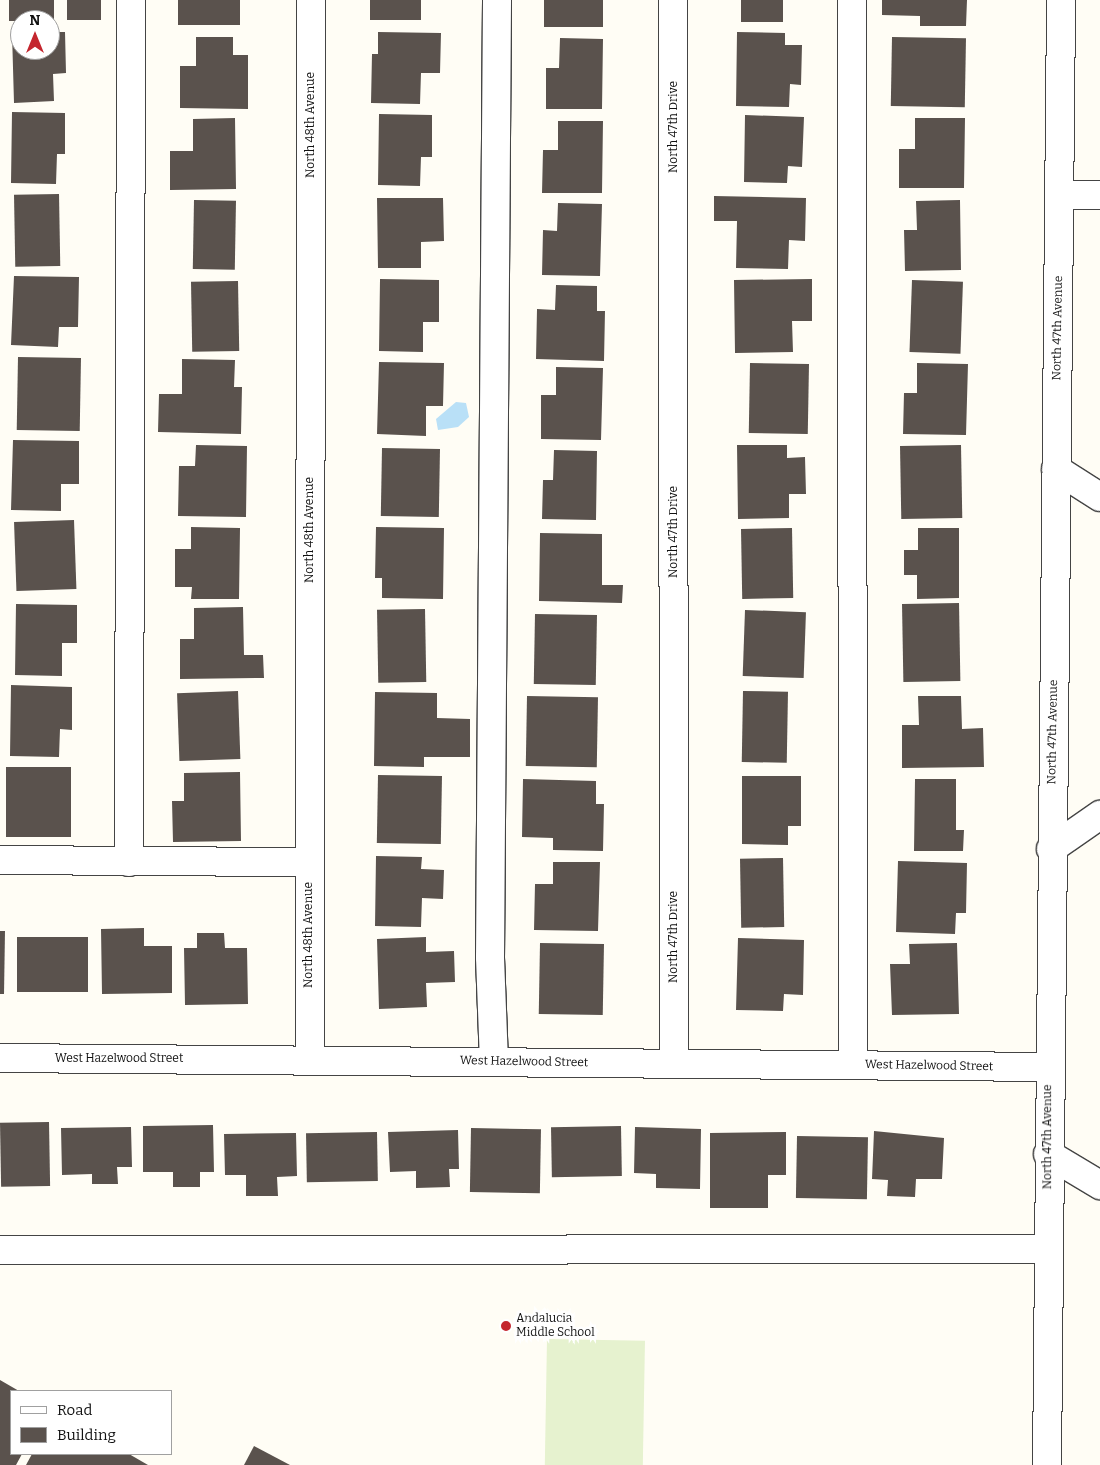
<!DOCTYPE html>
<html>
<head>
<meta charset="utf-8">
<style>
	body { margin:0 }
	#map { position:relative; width:1100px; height:1465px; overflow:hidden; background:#fffdf5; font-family:Bitter,serif }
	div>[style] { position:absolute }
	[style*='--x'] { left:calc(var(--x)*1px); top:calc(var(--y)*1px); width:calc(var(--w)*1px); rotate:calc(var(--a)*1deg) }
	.pitch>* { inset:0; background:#e6f2cf; transform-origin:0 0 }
	.water>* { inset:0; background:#b9e0f7 }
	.building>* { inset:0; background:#5a524d; transform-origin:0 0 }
	.roads { filter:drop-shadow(1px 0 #444) drop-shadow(-1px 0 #444) drop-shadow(0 1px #444) drop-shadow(0 -1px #444) }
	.minor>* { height:28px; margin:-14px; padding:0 14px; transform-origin:14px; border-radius:14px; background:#fff }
	.dots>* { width:14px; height:14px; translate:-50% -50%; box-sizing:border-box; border:2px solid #fff; border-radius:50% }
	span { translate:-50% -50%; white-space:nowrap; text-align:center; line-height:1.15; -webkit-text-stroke:5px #fff; paint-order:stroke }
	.street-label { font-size:12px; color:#111 }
	.poi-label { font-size:12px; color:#111 }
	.left { translate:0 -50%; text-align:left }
	.legend { position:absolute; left:10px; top:1390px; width:162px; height:65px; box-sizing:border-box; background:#fff; border:1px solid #a0a0a0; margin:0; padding:6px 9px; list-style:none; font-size:15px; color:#111 }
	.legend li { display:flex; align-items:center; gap:10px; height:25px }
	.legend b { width:25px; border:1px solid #a0a0a0 }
	.north { position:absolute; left:10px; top:10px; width:50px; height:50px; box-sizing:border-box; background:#fff; border:1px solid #a0a0a0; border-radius:50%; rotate:0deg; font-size:14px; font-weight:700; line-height:20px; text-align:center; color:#111 }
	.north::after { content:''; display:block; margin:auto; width:18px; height:22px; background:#c4262e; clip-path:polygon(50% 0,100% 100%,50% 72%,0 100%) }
</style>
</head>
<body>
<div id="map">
	<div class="pitch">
		<i style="left:547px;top:1339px;width:98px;height:126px;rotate:1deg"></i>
	</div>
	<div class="water">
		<i style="clip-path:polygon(456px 402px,466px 403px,469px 417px,458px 427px,438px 430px,436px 419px)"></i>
	</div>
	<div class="building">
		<i style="left:9px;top:0;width:45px;height:21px"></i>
		<i style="left:67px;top:0;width:34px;height:20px"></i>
		<i style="left:178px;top:0;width:62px;height:25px"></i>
		<i style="left:370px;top:0;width:51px;height:20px"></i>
		<i style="left:544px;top:0;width:59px;height:27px"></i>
		<i style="left:741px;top:0;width:42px;height:22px"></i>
		<i style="clip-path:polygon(882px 0,967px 0,966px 26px,920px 26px,920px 16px,882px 15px)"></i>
		<i style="clip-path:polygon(50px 32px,65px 32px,66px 73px,53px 74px,54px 101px,14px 103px,12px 33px,20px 33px,20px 50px,50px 50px)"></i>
		<i style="clip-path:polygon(378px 32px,441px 33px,440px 73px,421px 73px,420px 104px,371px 103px,372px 54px,378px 54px)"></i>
		<i style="clip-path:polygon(737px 32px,785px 33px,785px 45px,802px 45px,801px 85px,790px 84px,789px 107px,736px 106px)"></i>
		<i style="clip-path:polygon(196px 37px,233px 37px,233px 55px,248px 55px,248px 109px,180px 108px,180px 66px,196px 66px)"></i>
		<i style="left:892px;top:37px;width:74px;height:69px;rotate:1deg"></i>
		<i style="clip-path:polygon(560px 38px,603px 39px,602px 109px,546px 109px,546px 68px,559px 68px)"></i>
		<i style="clip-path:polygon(12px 112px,65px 113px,65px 154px,57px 154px,56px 184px,11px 183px)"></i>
		<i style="clip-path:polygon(379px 114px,432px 115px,432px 157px,421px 157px,420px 186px,378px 185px)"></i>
		<i style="clip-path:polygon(745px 115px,804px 117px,802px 167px,788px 166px,787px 183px,744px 182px)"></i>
		<i style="clip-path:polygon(235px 118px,236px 189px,170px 190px,170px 151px,193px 151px,193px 119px)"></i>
		<i style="clip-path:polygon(915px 118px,965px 118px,964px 188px,899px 188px,899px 149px,915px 149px)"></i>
		<i style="clip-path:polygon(558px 121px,603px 121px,602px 193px,542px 193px,543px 150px,558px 150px)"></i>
		<i style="left:59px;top:194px;width:72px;height:45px;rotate:89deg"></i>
		<i style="clip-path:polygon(714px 196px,806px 198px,805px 241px,789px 240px,788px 269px,736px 268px,737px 221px,714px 221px)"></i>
		<i style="clip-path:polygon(377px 198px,443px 198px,444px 241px,421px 242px,421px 268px,378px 268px)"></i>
		<i style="left:194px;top:200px;width:42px;height:69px;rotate:1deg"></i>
		<i style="clip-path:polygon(960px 200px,961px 270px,905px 271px,904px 230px,917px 230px,916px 201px)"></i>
		<i style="clip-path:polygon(558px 203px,602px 204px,600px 276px,542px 275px,543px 230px,557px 231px)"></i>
		<i style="clip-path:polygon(14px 276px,79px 277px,78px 327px,59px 327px,58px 347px,11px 345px)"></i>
		<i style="clip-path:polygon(380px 279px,439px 280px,439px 322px,423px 322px,423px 352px,379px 351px)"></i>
		<i style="clip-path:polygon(812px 279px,812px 321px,792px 321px,793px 352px,735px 353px,734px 280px)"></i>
		<i style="left:912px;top:280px;width:51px;height:72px;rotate:2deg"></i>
		<i style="left:238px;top:281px;width:70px;height:47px;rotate:89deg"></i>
		<i style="clip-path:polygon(556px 285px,597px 286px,597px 311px,605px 311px,604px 361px,536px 359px,537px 309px,555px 310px)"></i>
		<i style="left:18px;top:357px;width:63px;height:73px;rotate:1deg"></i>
		<i style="clip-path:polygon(182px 359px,235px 360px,234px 387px,242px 387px,241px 434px,158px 432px,159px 394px,182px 394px)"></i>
		<i style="clip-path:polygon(379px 362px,444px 363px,443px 406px,426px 406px,426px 436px,377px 434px)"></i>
		<i style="left:750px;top:363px;width:59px;height:70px;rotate:1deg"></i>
		<i style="clip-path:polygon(917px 363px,968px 364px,966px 435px,903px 434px,904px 393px,917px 393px)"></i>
		<i style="clip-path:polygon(556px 367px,603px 368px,601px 440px,541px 439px,541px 395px,556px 395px)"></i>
		<i style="clip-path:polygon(13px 440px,79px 441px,79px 484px,61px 484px,61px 511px,11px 510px)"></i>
		<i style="clip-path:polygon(196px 445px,247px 446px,246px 517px,178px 516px,179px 466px,195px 466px)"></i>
		<i style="clip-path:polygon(737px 445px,787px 445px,787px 458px,805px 457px,806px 494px,789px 494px,789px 518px,738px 519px)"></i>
		<i style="left:961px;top:445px;width:73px;height:61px;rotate:89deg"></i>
		<i style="left:382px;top:448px;width:58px;height:68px;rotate:1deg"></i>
		<i style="clip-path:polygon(554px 450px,597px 451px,596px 520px,542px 519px,543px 480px,553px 480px)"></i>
		<i style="left:74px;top:520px;width:69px;height:60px;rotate:88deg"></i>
		<i style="clip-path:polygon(191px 527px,240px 528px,239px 599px,191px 599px,192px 587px,175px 587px,175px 549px,191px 549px)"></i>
		<i style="clip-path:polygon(376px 527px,444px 528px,443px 599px,382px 598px,382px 578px,375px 578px)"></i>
		<i style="left:792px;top:528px;width:70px;height:51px;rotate:89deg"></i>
		<i style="clip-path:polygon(918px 528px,959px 528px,959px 598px,917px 599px,917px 575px,904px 575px,904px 550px,918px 550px)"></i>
		<i style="clip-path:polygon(540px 533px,602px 534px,602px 585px,623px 585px,622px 603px,539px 601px)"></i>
		<i style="left:959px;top:603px;width:78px;height:57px;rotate:89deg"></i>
		<i style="clip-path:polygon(16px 604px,77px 605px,77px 643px,62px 643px,62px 676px,15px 675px)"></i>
		<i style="clip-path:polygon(243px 607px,244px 655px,263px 655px,264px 678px,180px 679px,180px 639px,194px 639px,194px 608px)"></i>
		<i style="left:425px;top:609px;width:73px;height:48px;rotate:89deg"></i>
		<i style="left:745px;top:610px;width:61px;height:66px;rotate:2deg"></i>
		<i style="left:535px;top:614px;width:62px;height:70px;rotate:1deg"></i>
		<i style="clip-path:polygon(11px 685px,72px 687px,72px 730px,60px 729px,59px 757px,10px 756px)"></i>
		<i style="left:238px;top:691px;width:68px;height:61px;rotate:88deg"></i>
		<i style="left:743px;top:691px;width:45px;height:71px;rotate:1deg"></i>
		<i style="clip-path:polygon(375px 692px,437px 693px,437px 718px,470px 719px,470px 757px,424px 757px,424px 767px,374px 766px)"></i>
		<i style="left:527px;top:696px;width:71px;height:70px;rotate:1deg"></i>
		<i style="clip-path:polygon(918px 696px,961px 696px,962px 729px,983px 728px,984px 767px,902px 768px,902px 725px,919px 725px)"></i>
		<i style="left:6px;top:767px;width:65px;height:70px"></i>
		<i style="clip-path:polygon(240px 772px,241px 841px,173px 842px,172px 801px,184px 801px,184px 773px)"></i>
		<i style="left:378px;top:775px;width:64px;height:68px;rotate:1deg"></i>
		<i style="clip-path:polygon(742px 776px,801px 776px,801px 826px,788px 826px,788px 845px,742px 844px)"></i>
		<i style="clip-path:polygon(523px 779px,596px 781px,596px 804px,604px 804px,603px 851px,553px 850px,553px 838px,522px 837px)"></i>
		<i style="clip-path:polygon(915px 779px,956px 779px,956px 830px,964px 830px,963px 851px,914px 851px)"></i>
		<i style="clip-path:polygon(376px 856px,422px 857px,421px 869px,444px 870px,443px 899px,422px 898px,421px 927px,375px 926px)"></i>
		<i style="left:783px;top:858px;width:69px;height:43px;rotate:89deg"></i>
		<i style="clip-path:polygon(898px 861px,967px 863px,966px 913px,956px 913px,955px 934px,896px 932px)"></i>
		<i style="clip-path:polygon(553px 862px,600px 862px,598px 931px,534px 930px,535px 884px,553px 884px)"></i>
		<i style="clip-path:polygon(144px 928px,144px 946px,172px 946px,172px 993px,102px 994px,101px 929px)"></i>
		<i style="clip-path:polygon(0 931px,5px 931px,4px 994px,0 994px)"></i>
		<i style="clip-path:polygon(197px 933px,224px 933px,225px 948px,247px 948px,248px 1004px,185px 1005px,184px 948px,197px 948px)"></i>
		<i style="left:17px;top:937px;width:71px;height:55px"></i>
		<i style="clip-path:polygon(426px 937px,426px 952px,454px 951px,455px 982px,426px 983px,427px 1007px,379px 1009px,377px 939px)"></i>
		<i style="clip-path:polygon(738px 938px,804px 940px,803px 995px,784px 994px,783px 1011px,736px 1010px)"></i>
		<i style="left:540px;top:943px;width:64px;height:71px;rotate:1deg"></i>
		<i style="clip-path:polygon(957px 943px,959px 1014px,892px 1015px,890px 964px,910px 964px,909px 944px)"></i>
		<i style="left:49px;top:1122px;width:64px;height:49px;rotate:89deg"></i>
		<i style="clip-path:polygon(213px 1125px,214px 1172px,200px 1172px,200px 1187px,173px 1187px,173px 1172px,143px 1172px,143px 1126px)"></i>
		<i style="left:621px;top:1126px;width:50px;height:70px;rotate:89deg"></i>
		<i style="clip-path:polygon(131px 1127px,132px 1167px,117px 1167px,118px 1184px,92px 1184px,92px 1174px,62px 1175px,61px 1128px)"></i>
		<i style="clip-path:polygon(635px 1127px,701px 1129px,700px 1189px,656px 1188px,656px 1174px,634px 1173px)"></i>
		<i style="left:471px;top:1128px;width:70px;height:64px;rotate:1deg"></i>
		<i style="clip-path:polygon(458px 1130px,459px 1169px,449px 1169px,450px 1187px,416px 1188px,416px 1171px,390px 1172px,388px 1132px)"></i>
		<i style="clip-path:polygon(874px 1131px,944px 1138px,942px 1179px,916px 1179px,915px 1197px,887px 1196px,888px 1180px,872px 1179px)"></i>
		<i style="left:377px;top:1132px;width:49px;height:71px;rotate:89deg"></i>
		<i style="clip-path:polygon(786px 1132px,786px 1175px,768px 1175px,768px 1208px,710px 1208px,710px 1133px)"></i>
		<i style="clip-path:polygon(296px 1133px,297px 1176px,277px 1177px,278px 1196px,246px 1196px,246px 1175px,225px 1175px,224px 1134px)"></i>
		<i style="left:797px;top:1136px;width:71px;height:62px;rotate:1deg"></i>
		<i style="clip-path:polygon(0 1380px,19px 1391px,11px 1391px,11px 1454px,22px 1454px,16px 1465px,0 1465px)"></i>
		<i style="clip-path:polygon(254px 1446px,290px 1465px,244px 1465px)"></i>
		<i style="clip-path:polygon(32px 1454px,129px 1454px,148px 1465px,26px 1465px)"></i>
	</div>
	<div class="roads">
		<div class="minor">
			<i style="--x:673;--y:0;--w:1064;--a:89.95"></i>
			<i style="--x:852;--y:0;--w:1065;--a:89.95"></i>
			<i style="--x:1059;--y:195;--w:41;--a:0"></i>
			<i style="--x:1056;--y:469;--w:52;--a:32.5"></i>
			<i style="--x:1051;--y:849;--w:60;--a:-34.8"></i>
			<i style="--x:0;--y:860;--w:309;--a:0.4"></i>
			<i style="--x:129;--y:862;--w:862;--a:-89.87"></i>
			<i style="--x:0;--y:1058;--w:1048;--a:0.49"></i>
			<i style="--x:310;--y:1060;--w:1060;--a:-89.95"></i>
			<i style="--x:494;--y:1062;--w:105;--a:-92.2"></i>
			<i style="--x:490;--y:957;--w:957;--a:-89.58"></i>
			<i style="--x:1048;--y:1154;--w:61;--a:30.8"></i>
			<i style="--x:0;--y:1250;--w:1048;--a:-0.05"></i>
			<i style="--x:1047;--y:1465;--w:1465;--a:-89.45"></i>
		</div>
	</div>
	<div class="dots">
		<i style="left:506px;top:1326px;background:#c4262e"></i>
	</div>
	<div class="street-label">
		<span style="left:311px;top:125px;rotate:-90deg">North 48th Avenue</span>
		<span style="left:674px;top:127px;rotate:-90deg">North 47th Drive</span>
		<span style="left:1058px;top:328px;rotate:-89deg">North 47th Avenue</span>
		<span style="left:310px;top:530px;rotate:-90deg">North 48th Avenue</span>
		<span style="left:674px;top:532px;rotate:-90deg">North 47th Drive</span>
		<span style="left:1053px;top:732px;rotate:-89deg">North 47th Avenue</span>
		<span style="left:309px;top:935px;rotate:-90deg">North 48th Avenue</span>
		<span style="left:674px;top:937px;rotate:-90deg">North 47th Drive</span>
		<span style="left:119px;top:1059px">West Hazelwood Street</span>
		<span style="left:524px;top:1062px;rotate:1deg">West Hazelwood Street</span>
		<span style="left:929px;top:1066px;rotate:1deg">West Hazelwood Street</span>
		<span style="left:1048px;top:1137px;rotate:-90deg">North 47th Avenue</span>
	</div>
	<div class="poi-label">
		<span class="left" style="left:516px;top:1326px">Andalucia<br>Middle School</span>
	</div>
	<ul class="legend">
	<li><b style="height:6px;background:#fff"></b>Road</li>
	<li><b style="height:14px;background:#5a524d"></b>Building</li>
	</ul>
	<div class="north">N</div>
</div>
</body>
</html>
